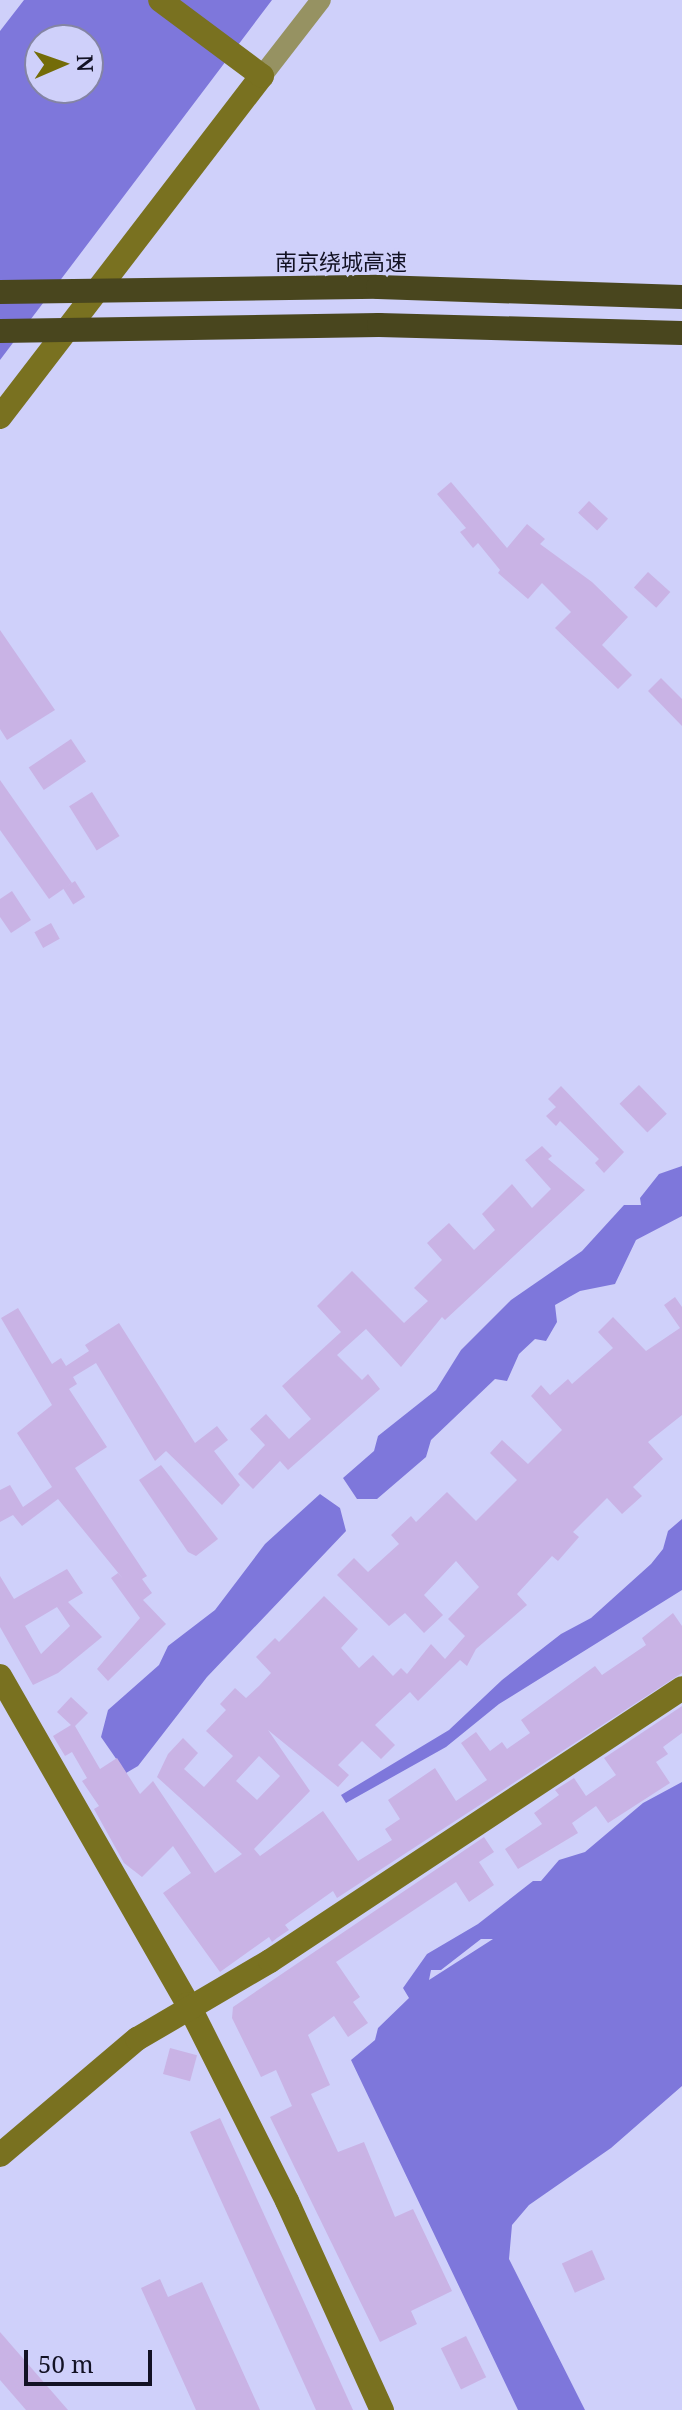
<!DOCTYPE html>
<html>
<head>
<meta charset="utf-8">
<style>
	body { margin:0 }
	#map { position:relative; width:682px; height:2410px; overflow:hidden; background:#cfd0fa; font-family:"Noto Serif","Noto Sans SC",serif }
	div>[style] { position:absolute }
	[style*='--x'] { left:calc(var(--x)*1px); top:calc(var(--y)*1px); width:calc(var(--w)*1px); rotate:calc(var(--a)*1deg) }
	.water>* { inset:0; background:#7e77db }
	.building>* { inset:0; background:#c9b3e5; transform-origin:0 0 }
	.street>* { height:20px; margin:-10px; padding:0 10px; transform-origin:10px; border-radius:10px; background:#969262 }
	.secondary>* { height:24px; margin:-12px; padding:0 12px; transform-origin:12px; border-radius:12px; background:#797120 }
	.highway>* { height:24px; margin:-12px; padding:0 12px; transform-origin:12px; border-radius:12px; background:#49461e }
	span { translate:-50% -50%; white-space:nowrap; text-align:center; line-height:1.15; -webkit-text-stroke:6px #cfd0fa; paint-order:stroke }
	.street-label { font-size:22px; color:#131224 }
	.north { position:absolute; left:24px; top:24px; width:80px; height:80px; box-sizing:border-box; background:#cfd0fa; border:2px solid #8484a4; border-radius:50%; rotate:88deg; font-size:22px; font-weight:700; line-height:32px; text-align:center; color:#131224 }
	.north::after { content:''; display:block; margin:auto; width:28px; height:36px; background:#746c08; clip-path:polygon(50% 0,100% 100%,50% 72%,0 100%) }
	.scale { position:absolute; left:24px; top:2350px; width:128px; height:36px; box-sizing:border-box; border:4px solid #131224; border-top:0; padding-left:10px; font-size:24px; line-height:28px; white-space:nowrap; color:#131224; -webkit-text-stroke:6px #cfd0fa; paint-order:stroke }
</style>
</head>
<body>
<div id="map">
	<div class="water">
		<i style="clip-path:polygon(evenodd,24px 0,272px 0,0 360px,0 31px,24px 0,40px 40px,88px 40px,88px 88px,40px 88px,40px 40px)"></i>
		<i style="clip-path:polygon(682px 1166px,682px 1216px,636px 1240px,615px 1284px,580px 1291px,555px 1305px,557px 1322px,546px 1341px,535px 1339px,519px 1354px,507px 1381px,495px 1379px,431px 1440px,426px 1457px,377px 1499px,357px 1499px,343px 1478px,374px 1451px,378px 1436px,436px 1390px,461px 1350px,511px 1300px,582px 1251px,624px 1205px,641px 1205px,640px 1198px,659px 1174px)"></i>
		<i style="clip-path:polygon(320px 1494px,340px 1508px,346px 1531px,207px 1677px,138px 1766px,126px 1773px,101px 1737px,108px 1710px,159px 1665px,168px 1646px,215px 1610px,265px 1544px)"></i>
		<i style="clip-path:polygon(682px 1519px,682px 1590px,499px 1704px,446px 1747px,346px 1803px,341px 1795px,449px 1730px,502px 1680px,561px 1634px,591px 1618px,651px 1564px,663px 1549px,668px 1531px)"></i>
		<i style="clip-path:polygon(evenodd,682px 1782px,682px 2086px,611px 2148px,529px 2205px,512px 2225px,509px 2259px,585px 2410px,518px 2410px,351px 2060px,375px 2040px,378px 2028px,409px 1998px,403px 1988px,427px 1954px,478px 1924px,533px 1881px,541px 1881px,559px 1860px,585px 1852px,643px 1803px,682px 1782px,481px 1939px,493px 1939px,429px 1980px,431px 1970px,441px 1970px,481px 1939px)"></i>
	</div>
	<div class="building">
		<i style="clip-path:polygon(451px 482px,507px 548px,527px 524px,545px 539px,540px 544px,592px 582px,628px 617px,602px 645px,632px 675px,618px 689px,555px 628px,571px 612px,542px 583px,528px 599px,498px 573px,500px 570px,478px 543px,473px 548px,460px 532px,466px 528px,437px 494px)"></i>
		<i style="left:589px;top:501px;width:26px;height:16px;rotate:43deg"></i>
		<i style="left:648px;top:572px;width:30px;height:21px;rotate:42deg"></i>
		<i style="clip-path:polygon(0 630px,55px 710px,7px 740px,0 729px)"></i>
		<i style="clip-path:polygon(661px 678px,682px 699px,682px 726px,648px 691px)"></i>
		<i style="left:71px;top:739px;width:27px;height:51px;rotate:56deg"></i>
		<i style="clip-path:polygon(0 780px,72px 883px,49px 899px,0 830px)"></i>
		<i style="left:92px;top:792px;width:52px;height:27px;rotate:58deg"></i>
		<i style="left:75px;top:881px;width:19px;height:14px;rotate:58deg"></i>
		<i style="clip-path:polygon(12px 891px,31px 920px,11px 933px,0 917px,0 899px)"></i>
		<i style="left:51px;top:923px;width:18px;height:19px;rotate:61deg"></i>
		<i style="left:639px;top:1085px;width:40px;height:27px;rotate:46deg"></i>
		<i style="clip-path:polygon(561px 1086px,624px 1152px,604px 1173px,595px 1163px,599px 1159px,560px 1121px,556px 1126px,546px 1116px,556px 1107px,548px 1099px)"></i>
		<i style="clip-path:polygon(542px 1146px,552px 1156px,548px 1159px,585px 1190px,445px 1320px,442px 1317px,401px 1367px,366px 1329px,337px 1355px,362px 1380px,368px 1374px,380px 1389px,288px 1470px,280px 1461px,253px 1489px,238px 1474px,265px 1445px,250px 1429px,266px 1414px,289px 1439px,311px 1419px,282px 1386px,341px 1332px,317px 1306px,352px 1271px,404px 1323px,428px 1301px,414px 1288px,442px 1260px,427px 1243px,449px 1223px,474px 1250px,495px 1230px,482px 1214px,512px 1184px,532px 1208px,551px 1189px,525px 1160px)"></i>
		<i style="clip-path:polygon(evenodd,675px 1297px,682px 1307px,682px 1415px,648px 1442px,663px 1459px,633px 1487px,642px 1496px,622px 1514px,607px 1498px,573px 1532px,579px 1537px,558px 1561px,552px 1556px,517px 1594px,527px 1605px,476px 1649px,467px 1666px,460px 1660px,418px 1701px,410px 1692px,375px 1725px,395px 1745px,381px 1759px,362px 1741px,338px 1765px,349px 1775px,338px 1787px,268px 1730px,310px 1791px,254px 1849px,260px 1856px,323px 1811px,358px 1861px,392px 1840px,385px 1829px,400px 1819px,388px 1800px,435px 1768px,456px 1801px,487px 1780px,461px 1743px,476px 1732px,490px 1751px,502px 1742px,507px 1749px,530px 1733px,521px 1720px,595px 1666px,602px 1675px,646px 1645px,642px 1638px,673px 1613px,682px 1626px,682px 1673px,337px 1898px,333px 1891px,285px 1925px,289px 1930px,277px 1938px,272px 1942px,269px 1937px,220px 1972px,163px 1893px,191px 1873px,173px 1846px,142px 1877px,124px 1863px,94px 1809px,99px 1806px,82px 1781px,87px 1778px,72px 1752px,65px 1756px,53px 1736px,71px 1725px,57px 1712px,71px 1697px,88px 1713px,75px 1726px,100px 1769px,117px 1758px,140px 1794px,153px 1781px,215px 1873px,242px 1854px,157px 1777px,168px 1754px,183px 1738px,198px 1753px,184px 1769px,204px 1787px,233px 1756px,206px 1731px,226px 1710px,220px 1704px,235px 1688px,246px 1698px,259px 1686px,271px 1673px,256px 1657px,275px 1638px,279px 1642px,324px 1596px,358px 1629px,341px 1648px,359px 1668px,373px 1655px,393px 1676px,401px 1668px,407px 1674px,431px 1644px,445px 1659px,465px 1636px,448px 1619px,479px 1587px,456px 1561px,424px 1595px,443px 1615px,424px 1633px,405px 1613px,389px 1626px,337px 1575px,354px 1558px,368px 1572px,399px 1544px,391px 1535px,411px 1516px,416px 1522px,447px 1492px,476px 1521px,517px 1480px,490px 1453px,502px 1440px,528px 1464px,562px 1430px,531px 1396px,541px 1385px,550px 1395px,568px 1379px,572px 1384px,613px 1348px,598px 1332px,613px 1317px,646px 1351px,680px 1328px,664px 1305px,675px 1297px,259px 1756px,280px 1776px,257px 1800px,236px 1781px,259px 1756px)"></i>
		<i style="clip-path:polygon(18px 1308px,52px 1364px,61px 1358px,66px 1366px,89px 1351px,85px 1345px,119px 1323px,195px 1443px,217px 1426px,228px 1440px,214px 1451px,240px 1485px,222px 1505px,166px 1451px,155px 1461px,96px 1363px,73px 1377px,77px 1384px,69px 1389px,107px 1447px,75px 1468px,147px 1576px,142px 1579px,152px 1593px,143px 1600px,166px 1624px,108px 1681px,97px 1669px,140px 1618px,111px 1578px,118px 1573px,124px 1580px,58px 1499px,22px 1526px,13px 1515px,0 1522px,0 1490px,10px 1485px,23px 1507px,52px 1487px,17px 1433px,52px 1405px,1px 1318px)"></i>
		<i style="clip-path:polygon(161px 1465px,218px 1539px,196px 1556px,188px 1552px,139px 1480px)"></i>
		<i style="clip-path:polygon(evenodd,67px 1569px,83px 1593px,68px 1602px,102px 1637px,58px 1673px,33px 1685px,0 1627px,0 1576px,14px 1599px,67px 1569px,57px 1607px,70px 1626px,41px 1654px,25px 1626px,57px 1607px)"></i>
		<i style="clip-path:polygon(682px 1706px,682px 1733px,663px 1747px,668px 1754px,656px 1762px,670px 1783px,608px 1823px,596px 1806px,572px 1823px,578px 1833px,518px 1869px,505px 1849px,542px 1824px,534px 1813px,559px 1795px,555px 1790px,574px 1778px,586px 1796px,616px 1775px,604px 1758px)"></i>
		<i style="clip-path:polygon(484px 1837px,494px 1852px,479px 1862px,494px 1885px,469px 1902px,456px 1882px,336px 1962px,360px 1997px,353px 2002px,368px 2023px,348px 2037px,334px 2016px,308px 2035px,330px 2085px,311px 2094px,338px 2152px,364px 2142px,395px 2217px,413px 2209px,452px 2291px,411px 2311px,417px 2324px,380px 2342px,270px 2117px,292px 2106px,276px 2070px,261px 2077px,232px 2018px,233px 2007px)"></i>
		<i style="left:170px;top:2048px;width:28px;height:27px;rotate:15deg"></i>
		<i style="clip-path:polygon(220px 2118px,304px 2302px,353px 2410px,316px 2410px,190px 2132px)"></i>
		<i style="left:592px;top:2250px;width:32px;height:33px;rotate:66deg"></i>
		<i style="clip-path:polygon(160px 2279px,168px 2297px,202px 2282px,260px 2410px,196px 2410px,141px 2288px)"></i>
		<i style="clip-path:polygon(0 2332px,68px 2410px,26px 2410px,0 2380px)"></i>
		<i style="left:466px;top:2336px;width:46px;height:28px;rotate:64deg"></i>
	</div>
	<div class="street">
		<i style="--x:262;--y:76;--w:96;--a:-52.2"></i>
	</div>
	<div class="secondary">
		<i style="--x:0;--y:417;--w:430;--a:-52.5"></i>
		<i style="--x:262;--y:76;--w:127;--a:-143.3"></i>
		<i style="--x:0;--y:1676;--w:378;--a:60.2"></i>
		<i style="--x:188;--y:2004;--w:220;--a:63.3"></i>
		<i style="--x:287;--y:2201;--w:230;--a:65.6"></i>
		<i style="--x:0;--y:2155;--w:180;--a:-40.3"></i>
		<i style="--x:137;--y:2039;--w:154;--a:-30.4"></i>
		<i style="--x:270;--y:1961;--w:494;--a:-33.5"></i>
	</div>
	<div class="highway">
		<i style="--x:0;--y:292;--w:378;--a:-0.8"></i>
		<i style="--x:378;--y:287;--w:304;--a:1.9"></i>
		<i style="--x:0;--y:331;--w:379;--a:-0.9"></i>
		<i style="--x:379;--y:325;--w:303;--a:1.5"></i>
	</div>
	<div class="street-label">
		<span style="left:341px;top:262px">南京绕城高速</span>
	</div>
	<div class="north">N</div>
	<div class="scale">50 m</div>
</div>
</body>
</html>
